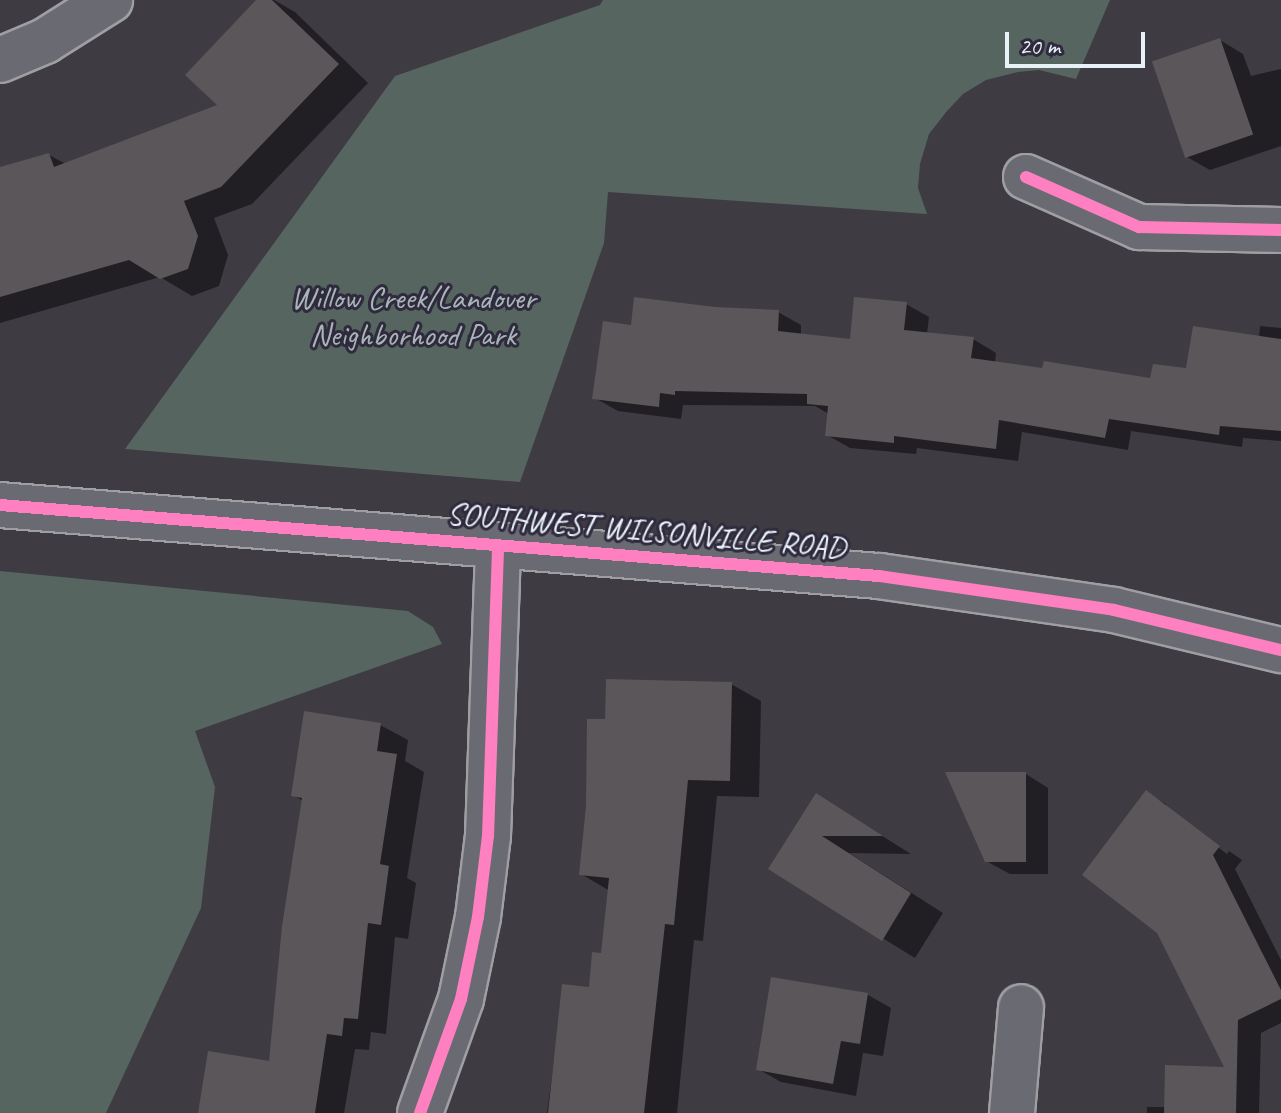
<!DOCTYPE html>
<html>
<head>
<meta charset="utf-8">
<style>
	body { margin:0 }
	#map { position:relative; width:1281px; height:1113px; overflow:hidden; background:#3f3b42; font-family:Caveat,sans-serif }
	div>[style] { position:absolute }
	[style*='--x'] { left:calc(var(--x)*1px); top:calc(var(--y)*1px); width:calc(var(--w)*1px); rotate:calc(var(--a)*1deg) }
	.green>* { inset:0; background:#566560 }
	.shadow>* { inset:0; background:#0007 }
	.building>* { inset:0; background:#5a5659; transform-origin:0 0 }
	.roads { filter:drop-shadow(2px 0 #9f9fa3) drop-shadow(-2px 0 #9f9fa3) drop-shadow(0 2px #9f9fa3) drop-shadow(0 -2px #9f9fa3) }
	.minor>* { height:44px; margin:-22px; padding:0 22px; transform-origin:22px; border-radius:22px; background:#6a6b72 }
	.major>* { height:44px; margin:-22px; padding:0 22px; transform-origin:22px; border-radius:22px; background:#6a6b72 }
	.cycleway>* { height:12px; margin:-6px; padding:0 6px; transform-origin:6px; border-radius:6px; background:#ff80c0 }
	span { translate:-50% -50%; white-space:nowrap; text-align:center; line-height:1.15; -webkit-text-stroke:6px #2f2a3d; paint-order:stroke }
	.park-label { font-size:32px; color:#a8b5b6 }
	.street-label { font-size:32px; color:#e8f1f8 }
	.scale { position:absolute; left:1005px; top:32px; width:140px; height:36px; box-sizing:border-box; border:4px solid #e8f1f8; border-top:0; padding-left:10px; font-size:24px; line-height:28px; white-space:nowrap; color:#e8f1f8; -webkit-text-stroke:6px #2f2a3d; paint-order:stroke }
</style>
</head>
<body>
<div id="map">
	<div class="green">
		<i style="clip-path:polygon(603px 0,1110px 0,1076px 79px,1039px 70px,1018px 72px,986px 80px,963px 94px,947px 111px,929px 134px,920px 164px,918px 188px,927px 214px,608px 192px,604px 243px,520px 482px,125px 449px,395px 76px,600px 5px)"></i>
		<i style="clip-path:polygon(0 571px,408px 611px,433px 627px,442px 644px,195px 731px,215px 787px,201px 908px,106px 1113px,0 1113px)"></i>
	</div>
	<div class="shadow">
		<i style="clip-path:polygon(259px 0,274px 0,295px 12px,368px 83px,252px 204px,214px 218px,228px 255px,219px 286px,192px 296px,160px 277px,0 323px,0 169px,49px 155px,66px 164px,221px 106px)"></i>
		<i style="clip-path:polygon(1220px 40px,1243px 54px,1251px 76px,1281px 69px,1281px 146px,1210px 170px,1187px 157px)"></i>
		<i style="clip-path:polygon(906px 304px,929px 317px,927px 334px,973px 339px,996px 353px,995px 363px,1152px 381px,1188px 371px,1259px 338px,1260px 326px,1281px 328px,1281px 441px,1243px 438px,1242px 447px,1131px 431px,1128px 450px,1022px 432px,1018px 461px,917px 448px,916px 454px,850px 448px,827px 435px,829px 414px,815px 406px,683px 405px,681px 419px,618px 411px,595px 398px,633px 327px,715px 309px,778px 312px,801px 325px,801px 336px,852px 341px)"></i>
		<i style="clip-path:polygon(731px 684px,761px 701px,759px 797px,717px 796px,703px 941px,694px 940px,677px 1113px,547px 1113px,564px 986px,590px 989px,603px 956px,610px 891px,581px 874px,607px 721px)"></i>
		<i style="clip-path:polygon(380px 725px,408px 740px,405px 761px,424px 772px,407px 878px,416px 883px,408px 939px,395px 937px,386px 1034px,371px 1032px,369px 1050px,355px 1049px,344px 1113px,200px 1113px,270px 1063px,303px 801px,293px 795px)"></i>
		<i style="clip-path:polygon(1026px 774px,1048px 788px,1048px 874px,1010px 874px,986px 861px)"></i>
		<i style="clip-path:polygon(1147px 793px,1166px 804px,1166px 808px,1227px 854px,1229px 851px,1242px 860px,1235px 869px,1281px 960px,1281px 1023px,1261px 1033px,1259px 1113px,1147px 1113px,1147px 1107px,1166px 1107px,1227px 1069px)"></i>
		<i style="clip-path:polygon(849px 815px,911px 854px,849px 853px,943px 913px,915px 958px,770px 869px)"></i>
		<i style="clip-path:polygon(773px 979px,868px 995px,891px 1008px,883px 1056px,863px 1053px,856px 1096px,781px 1082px,758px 1069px)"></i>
	</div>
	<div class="building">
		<i style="clip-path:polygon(256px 0,272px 0,339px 64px,221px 187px,184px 201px,198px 236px,188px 269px,160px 279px,129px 260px,0 297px,0 167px,49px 153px,54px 167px,217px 105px,185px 75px)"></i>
		<i style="left:1220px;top:38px;width:102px;height:72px;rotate:71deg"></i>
		<i style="clip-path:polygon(634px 297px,715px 307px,779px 310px,778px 331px,850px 339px,854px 297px,907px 302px,904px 330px,974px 337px,971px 358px,1042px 368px,1044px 361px,1150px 378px,1153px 364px,1186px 368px,1193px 326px,1281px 339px,1281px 431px,1220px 426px,1219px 435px,1109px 419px,1105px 438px,999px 420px,996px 449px,894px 436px,894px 443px,825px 436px,828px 406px,807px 404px,807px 394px,675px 391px,675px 395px,660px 393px,659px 407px,592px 399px,603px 321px,631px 325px)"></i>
		<i style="clip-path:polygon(606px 679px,732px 682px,730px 781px,688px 780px,674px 925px,665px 924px,644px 1113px,548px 1113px,562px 984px,589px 987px,592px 952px,601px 953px,609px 878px,579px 875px,586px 806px,587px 719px,605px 719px)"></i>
		<i style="clip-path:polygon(304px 711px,381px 723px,377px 751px,397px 754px,380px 864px,389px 866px,381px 925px,368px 923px,358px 1019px,344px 1018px,342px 1036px,327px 1034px,315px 1113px,198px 1113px,208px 1051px,269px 1061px,282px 926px,302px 798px,291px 796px)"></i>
		<i style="clip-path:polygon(945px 772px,1026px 772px,1026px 862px,985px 862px)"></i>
		<i style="clip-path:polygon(1146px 790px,1220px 846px,1213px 855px,1281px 990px,1281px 999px,1238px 1020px,1236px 1113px,1164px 1113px,1165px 1065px,1224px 1067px,1157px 933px,1082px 875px)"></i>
		<i style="clip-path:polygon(816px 793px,883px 836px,822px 836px,911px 893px,882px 941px,768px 869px)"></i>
		<i style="clip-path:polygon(771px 977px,868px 993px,860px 1044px,841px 1041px,833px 1084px,756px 1070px)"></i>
	</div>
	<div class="roads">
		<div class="minor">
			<i style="--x:0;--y:60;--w:49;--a:-22.9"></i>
			<i style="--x:45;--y:41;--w:77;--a:-32.2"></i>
			<i style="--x:1026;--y:177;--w:124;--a:23.9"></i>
			<i style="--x:1139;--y:227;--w:142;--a:1.2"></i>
			<i style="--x:420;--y:1113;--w:121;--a:-70.2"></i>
			<i style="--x:461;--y:999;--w:84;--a:-78.3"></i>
			<i style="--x:478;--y:917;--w:82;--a:-83"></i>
			<i style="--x:488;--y:836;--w:291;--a:-88"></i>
			<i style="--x:1012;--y:1113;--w:106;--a:-85.1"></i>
		</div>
		<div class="major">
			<i style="--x:0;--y:505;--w:882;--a:4.62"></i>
			<i style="--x:879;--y:576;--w:237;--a:8.2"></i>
			<i style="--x:1114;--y:610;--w:172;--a:13.5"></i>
		</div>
	</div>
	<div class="cycleway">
		<i style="--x:1026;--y:177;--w:124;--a:23.9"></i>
		<i style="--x:1139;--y:227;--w:142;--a:1.2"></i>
		<i style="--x:0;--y:505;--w:882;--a:4.62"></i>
		<i style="--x:879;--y:576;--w:237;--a:8.2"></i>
		<i style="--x:1114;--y:610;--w:172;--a:13.5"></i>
		<i style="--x:420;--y:1113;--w:121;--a:-70.2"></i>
		<i style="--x:461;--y:999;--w:84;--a:-78.3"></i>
		<i style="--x:478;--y:917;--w:82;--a:-83"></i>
		<i style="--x:488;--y:836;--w:291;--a:-88"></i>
	</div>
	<div class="park-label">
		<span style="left:413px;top:317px">Willow Creek/Landover<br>Neighborhood Park</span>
	</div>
	<div class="street-label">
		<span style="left:646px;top:531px;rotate:5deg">SOUTHWEST WILSONVILLE ROAD</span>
	</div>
	<div class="scale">20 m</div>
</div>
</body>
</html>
